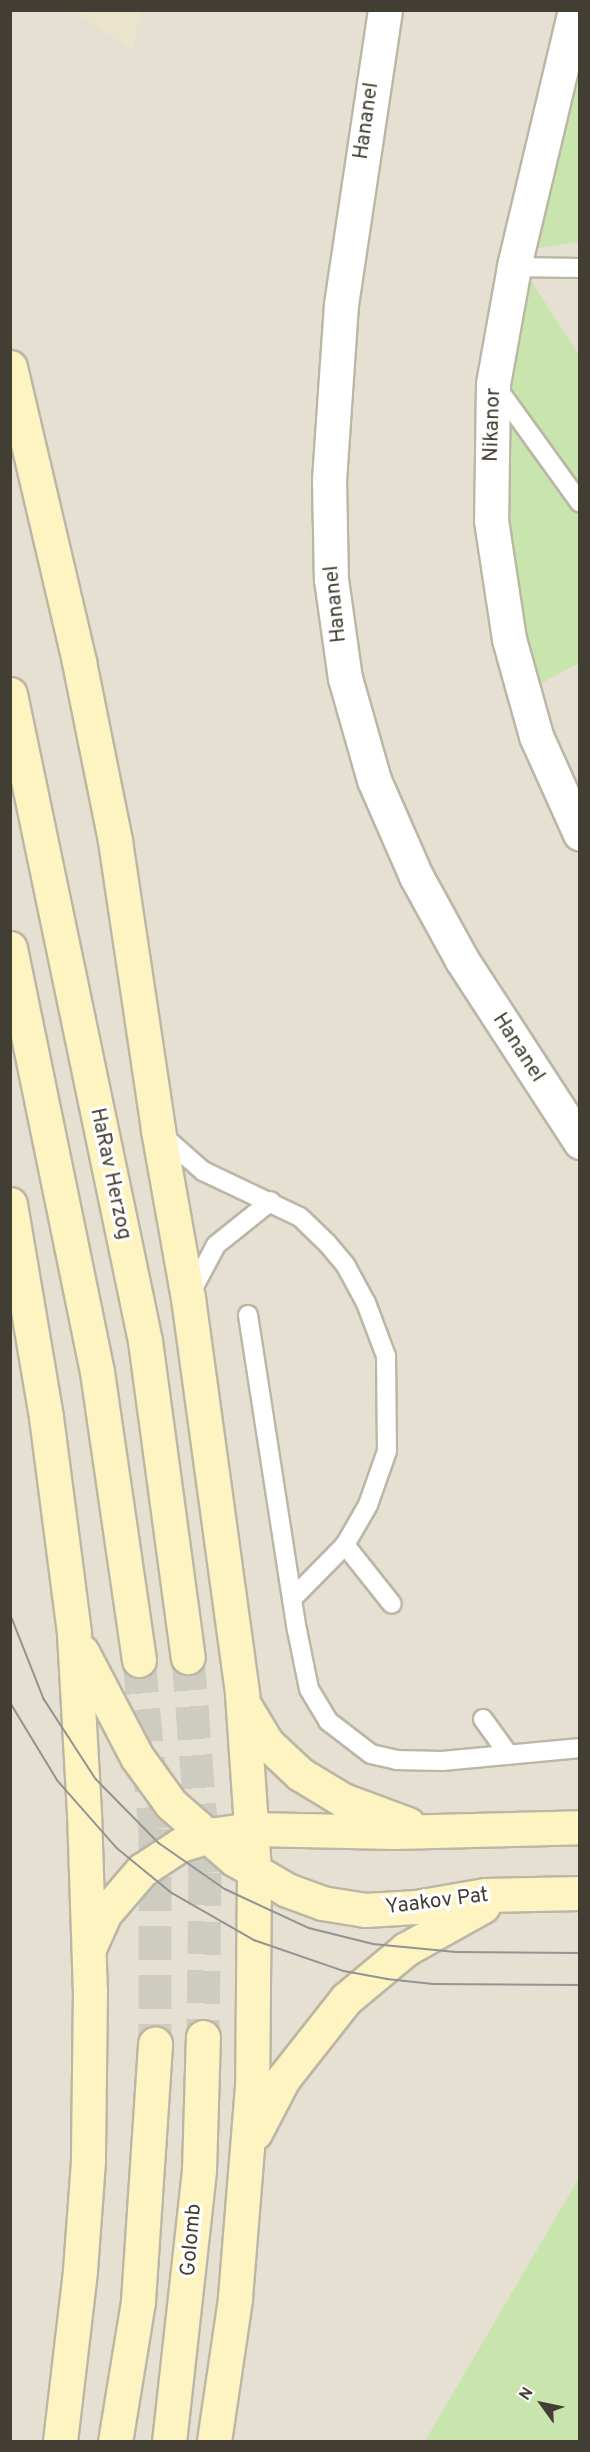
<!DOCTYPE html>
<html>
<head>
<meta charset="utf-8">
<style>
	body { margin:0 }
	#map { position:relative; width:590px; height:2452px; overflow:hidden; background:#f1eee3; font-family:Overpass,sans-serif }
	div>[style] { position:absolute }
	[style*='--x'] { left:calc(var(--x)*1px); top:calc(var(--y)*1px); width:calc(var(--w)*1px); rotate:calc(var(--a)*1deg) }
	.residential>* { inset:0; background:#e5e0d1; transform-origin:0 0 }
	.education>* { inset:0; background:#eae4cd }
	.green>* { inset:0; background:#c7e5ac }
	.secondary-tunnel>* { height:33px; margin-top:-16.5px; transform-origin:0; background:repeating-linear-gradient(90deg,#cecbc0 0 33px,transparent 0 49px) }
	.roads { filter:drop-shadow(2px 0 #bcb6a6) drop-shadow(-2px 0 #bcb6a6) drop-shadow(0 2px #bcb6a6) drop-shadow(0 -2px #bcb6a6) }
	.lane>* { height:18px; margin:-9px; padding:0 9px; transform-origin:9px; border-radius:9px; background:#fff }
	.street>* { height:33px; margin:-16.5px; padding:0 16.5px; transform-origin:16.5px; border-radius:16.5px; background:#fff }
	.secondary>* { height:33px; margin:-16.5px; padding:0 16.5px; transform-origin:16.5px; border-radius:16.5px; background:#fdf4c1 }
	.tram>* { height:1.5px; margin:-0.75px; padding:0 0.75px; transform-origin:0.75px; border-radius:0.75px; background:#939393 }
	span { translate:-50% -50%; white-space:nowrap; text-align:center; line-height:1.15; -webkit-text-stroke:6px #fff; paint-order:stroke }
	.street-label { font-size:21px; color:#433e33 }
	.frame { position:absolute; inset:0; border:12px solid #433e33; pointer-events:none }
	.north { position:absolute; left:512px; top:2374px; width:60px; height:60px; -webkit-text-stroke:4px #fff; paint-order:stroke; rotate:303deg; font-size:16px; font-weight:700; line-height:24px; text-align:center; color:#433e33 }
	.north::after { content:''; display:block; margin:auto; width:21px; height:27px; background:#433e33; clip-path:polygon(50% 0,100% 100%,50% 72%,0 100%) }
</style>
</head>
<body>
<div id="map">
	<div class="residential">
		<i style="left:11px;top:11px;width:568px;height:2430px"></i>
	</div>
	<div class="education">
		<i style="clip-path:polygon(74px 11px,141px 11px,132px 50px)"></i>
	</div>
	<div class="green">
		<i style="clip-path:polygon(579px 51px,579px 242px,530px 249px)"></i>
		<i style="clip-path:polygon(528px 276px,580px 357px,579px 663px,538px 685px,510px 552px,510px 382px)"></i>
		<i style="clip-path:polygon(579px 2178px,579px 2441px,425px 2441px)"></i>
	</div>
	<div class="secondary-tunnel">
		<i style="--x:188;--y:1657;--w:216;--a:85.5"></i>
		<i style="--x:205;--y:1872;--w:165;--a:90.7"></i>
		<i style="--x:139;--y:1660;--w:169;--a:84.6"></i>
		<i style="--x:155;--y:1828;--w:216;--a:90"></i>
	</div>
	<div class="roads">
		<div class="lane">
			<i style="--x:514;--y:267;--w:66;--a:0.9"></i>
			<i style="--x:495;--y:385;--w:145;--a:54.2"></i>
			<i style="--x:161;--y:1134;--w:56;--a:41.4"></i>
			<i style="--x:203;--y:1171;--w:107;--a:25.4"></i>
			<i style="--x:300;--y:1217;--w:37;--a:44"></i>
			<i style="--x:327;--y:1243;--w:30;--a:50"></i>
			<i style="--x:346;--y:1266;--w:42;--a:61.6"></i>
			<i style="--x:366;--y:1303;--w:57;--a:69.3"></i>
			<i style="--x:386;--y:1356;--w:95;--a:89.4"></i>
			<i style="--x:387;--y:1451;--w:57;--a:109.4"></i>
			<i style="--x:368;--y:1505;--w:46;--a:119.9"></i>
			<i style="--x:345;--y:1545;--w:74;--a:134.5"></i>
			<i style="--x:190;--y:1294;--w:55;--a:-62"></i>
			<i style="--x:216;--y:1245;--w:70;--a:-38.7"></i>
			<i style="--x:248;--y:1315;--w:319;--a:81.2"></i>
			<i style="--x:297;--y:1630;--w:60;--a:78.5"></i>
			<i style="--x:309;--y:1689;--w:37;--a:59"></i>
			<i style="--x:328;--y:1721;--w:54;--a:37.5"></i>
			<i style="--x:371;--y:1754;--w:26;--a:13"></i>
			<i style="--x:396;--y:1760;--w:46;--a:1.2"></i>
			<i style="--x:442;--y:1761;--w:139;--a:-5.4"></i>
			<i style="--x:345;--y:1545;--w:75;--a:51.5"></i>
			<i style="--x:483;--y:1719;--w:44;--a:54.2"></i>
		</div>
		<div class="street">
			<i style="--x:385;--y:10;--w:297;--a:98.5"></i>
			<i style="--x:341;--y:304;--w:175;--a:93.9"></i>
			<i style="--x:329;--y:479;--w:100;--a:88.9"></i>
			<i style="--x:331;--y:579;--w:100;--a:82"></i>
			<i style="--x:345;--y:678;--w:106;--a:74.1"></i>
			<i style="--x:374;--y:780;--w:105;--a:66.4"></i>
			<i style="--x:416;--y:876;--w:96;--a:61.3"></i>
			<i style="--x:462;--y:960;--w:217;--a:57"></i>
			<i style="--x:575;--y:10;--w:264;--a:103.4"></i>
			<i style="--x:514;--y:267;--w:119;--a:100.2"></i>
			<i style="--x:493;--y:384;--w:136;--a:90.8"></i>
			<i style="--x:491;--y:520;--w:120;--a:81.4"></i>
			<i style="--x:509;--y:639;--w:101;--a:74.4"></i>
			<i style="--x:536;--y:736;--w:107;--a:65.8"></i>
		</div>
		<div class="secondary">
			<i style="--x:10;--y:367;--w:303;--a:76.8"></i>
			<i style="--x:79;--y:662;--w:183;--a:78.6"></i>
			<i style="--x:115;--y:841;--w:292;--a:81.5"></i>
			<i style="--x:158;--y:1130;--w:171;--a:79.9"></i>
			<i style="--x:188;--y:1298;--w:400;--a:82.2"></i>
			<i style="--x:242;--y:1694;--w:178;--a:86.1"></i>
			<i style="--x:254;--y:1872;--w:214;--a:90.5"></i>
			<i style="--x:252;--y:2086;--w:214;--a:94.6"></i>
			<i style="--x:235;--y:2299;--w:145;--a:98.4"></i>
			<i style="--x:10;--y:694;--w:661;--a:78.21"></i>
			<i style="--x:145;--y:1341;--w:319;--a:82.3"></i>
			<i style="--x:10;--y:948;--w:433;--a:78.4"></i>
			<i style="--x:97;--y:1372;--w:291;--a:81.7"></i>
			<i style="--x:10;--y:1204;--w:216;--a:80.4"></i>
			<i style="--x:46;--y:1417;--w:219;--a:82.6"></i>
			<i style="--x:74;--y:1634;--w:179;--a:86.8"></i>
			<i style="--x:84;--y:1813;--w:177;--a:88.1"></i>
			<i style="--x:90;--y:1990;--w:171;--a:90.7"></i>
			<i style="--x:88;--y:2161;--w:110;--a:94.2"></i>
			<i style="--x:80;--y:2271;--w:172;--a:96.7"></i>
			<i style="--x:82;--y:1652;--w:119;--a:62.4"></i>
			<i style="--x:137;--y:1757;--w:58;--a:54.1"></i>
			<i style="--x:171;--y:1804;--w:84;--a:41.1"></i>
			<i style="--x:234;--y:1859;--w:61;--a:30.3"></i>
			<i style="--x:287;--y:1890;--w:37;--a:20"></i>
			<i style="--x:322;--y:1903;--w:44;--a:9.2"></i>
			<i style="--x:365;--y:1910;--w:51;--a:-3.4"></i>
			<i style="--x:416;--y:1907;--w:70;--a:-9.9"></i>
			<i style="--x:485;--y:1895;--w:95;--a:-1.2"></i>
			<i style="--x:246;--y:1708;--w:41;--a:59"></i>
			<i style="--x:267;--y:1743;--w:45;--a:43.2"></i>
			<i style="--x:300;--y:1774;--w:50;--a:31.2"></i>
			<i style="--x:343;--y:1800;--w:69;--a:20.3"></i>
			<i style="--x:91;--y:1944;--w:34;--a:-66"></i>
			<i style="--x:105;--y:1913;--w:57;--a:-49.3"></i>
			<i style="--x:142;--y:1870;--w:45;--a:-33.3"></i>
			<i style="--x:180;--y:1845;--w:38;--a:-17"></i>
			<i style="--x:216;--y:1834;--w:36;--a:-8"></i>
			<i style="--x:252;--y:1829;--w:143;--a:1.2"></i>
			<i style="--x:395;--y:1832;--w:185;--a:-1.5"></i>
			<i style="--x:255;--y:2133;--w:61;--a:-62.6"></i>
			<i style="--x:283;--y:2079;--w:102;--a:-51.8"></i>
			<i style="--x:346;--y:1999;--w:78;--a:-39.8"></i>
			<i style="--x:406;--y:1949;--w:88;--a:-29.2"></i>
			<i style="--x:115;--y:2442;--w:143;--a:-80.7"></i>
			<i style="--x:138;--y:2301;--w:258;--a:-86.2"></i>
			<i style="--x:169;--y:2442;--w:274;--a:-83.7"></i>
			<i style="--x:199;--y:2170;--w:133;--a:-88.3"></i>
		</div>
	</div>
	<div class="tram">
		<i style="--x:10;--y:1613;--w:92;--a:68.4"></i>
		<i style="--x:44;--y:1699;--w:95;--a:57"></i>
		<i style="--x:96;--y:1779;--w:90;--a:45.5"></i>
		<i style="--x:159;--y:1843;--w:80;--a:34.9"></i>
		<i style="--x:225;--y:1889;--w:93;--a:24.9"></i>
		<i style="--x:309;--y:1928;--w:66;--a:14"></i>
		<i style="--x:373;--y:1944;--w:83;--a:5.5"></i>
		<i style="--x:456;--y:1952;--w:124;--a:0.5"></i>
		<i style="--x:10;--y:1702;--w:92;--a:58.7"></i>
		<i style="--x:58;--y:1781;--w:89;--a:48.6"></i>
		<i style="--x:117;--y:1848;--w:71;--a:39.3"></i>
		<i style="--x:172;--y:1893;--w:95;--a:29.8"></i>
		<i style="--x:254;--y:1940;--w:95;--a:19"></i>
		<i style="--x:344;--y:1971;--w:44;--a:10.5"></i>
		<i style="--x:387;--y:1979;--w:46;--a:6.2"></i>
		<i style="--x:433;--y:1984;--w:147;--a:0.4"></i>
	</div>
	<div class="street-label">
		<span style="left:367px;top:121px;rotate:-82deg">Hananel</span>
		<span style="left:493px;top:425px;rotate:-88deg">Nikanor</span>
		<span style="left:336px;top:604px;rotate:-96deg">Hananel</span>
		<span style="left:518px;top:1048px;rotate:57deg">Hananel</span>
		<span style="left:110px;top:1174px;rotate:78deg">HaRav Herzog</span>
		<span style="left:437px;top:1902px;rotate:-7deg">Yaakov Pat</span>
		<span style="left:192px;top:2240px;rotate:-85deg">Golomb</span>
	</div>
	<div class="frame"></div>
	<div class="north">N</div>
</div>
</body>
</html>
